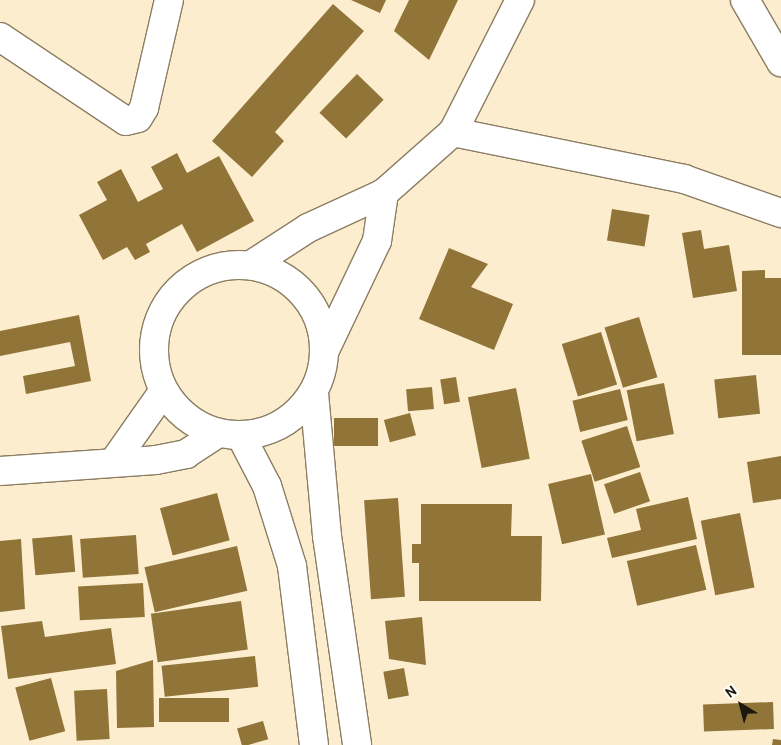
<!DOCTYPE html>
<html>
<head>
<meta charset="utf-8">
<style>
	body { margin:0 }
	#map { position:relative; width:781px; height:745px; overflow:hidden; background:#fcedcf; font-family:Overpass,sans-serif }
	div>[style] { position:absolute }
	[style*='--x'] { left:calc(var(--x)*1px); top:calc(var(--y)*1px); width:calc(var(--w)*1px); rotate:calc(var(--a)*1deg) }
	.building>* { inset:0; background:#907438; transform-origin:0 0 }
	.roads { filter:drop-shadow(1px 0 #8b7d62) drop-shadow(-1px 0 #8b7d62) drop-shadow(0 1px #8b7d62) drop-shadow(0 -1px #8b7d62) }
	.minor>* { height:28px; margin:-14px; padding:0 14px; transform-origin:14px; border-radius:14px; background:#fff }
	.major>* { height:28px; margin:-14px; padding:0 14px; transform-origin:14px; border-radius:14px; background:#fff }
	.major>.ring { margin:-14px; padding:0; box-sizing:content-box; background:none; border:28px solid #fff; border-radius:50% }
	span { translate:-50% -50%; white-space:nowrap; text-align:center; line-height:1.15; -webkit-text-stroke:4px #fffcf6; paint-order:stroke }
	.north { position:absolute; left:716px; top:680px; width:50px; height:50px; -webkit-text-stroke:4px #fffcf6; paint-order:stroke; rotate:323deg; font-size:14px; font-weight:700; line-height:20px; text-align:center; color:#1d180d }
	.north::after { content:''; display:block; margin:auto; width:18px; height:22px; background:#1d180d; clip-path:polygon(50% 0,100% 100%,50% 72%,0 100%) }
</style>
</head>
<body>
<div id="map">
	<div class="building">
		<i style="clip-path:polygon(351px 0,386px 0,380px 13px)"></i>
		<i style="clip-path:polygon(409px 0,458px 0,429px 60px,394px 31px)"></i>
		<i style="clip-path:polygon(333px 4px,364px 31px,275px 132px,284px 141px,252px 177px,212px 141px)"></i>
		<i style="left:357px;top:74px;width:37px;height:54px;rotate:44deg"></i>
		<i style="clip-path:polygon(177px 153px,187px 173px,219px 156px,254px 221px,197px 252px,182px 224px,146px 244px,150px 252px,135px 260px,127px 247px,103px 260px,79px 215px,107px 200px,97px 182px,121px 169px,138px 202px,163px 189px,151px 167px)"></i>
		<i style="left:612px;top:209px;width:38px;height:32px;rotate:9deg"></i>
		<i style="clip-path:polygon(701px 230px,704px 249px,729px 245px,737px 291px,693px 298px,682px 233px)"></i>
		<i style="clip-path:polygon(449px 248px,488px 264px,471px 287px,513px 304px,494px 350px,419px 319px)"></i>
		<i style="clip-path:polygon(765px 270px,765px 278px,781px 278px,781px 355px,742px 355px,742px 271px)"></i>
		<i style="clip-path:polygon(79px 315px,91px 381px,26px 394px,23px 376px,75px 366px,70px 342px,0 356px,0 331px)"></i>
		<i style="left:639px;top:317px;width:63px;height:36px;rotate:73deg"></i>
		<i style="left:601px;top:332px;width:55px;height:41px;rotate:73deg"></i>
		<i style="left:756px;top:375px;width:39px;height:42px;rotate:84deg"></i>
		<i style="left:456px;top:377px;width:25px;height:16px;rotate:81deg"></i>
		<i style="left:664px;top:383px;width:52px;height:38px;rotate:79deg"></i>
		<i style="left:432px;top:387px;width:22px;height:26px;rotate:85deg"></i>
		<i style="left:516px;top:388px;width:72px;height:49px;rotate:79deg"></i>
		<i style="left:620px;top:389px;width:32px;height:49px;rotate:76deg"></i>
		<i style="left:410px;top:413px;width:23px;height:27px;rotate:75deg"></i>
		<i style="left:378px;top:418px;width:28px;height:44px;rotate:90deg"></i>
		<i style="left:627px;top:426px;width:43px;height:48px;rotate:72deg"></i>
		<i style="clip-path:polygon(781px 456px,781px 499px,753px 503px,747px 462px)"></i>
		<i style="left:640px;top:472px;width:31px;height:38px;rotate:71deg"></i>
		<i style="left:591px;top:474px;width:62px;height:44px;rotate:77deg"></i>
		<i style="left:217px;top:493px;width:49px;height:59px;rotate:75deg"></i>
		<i style="clip-path:polygon(688px 497px,697px 539px,612px 558px,607px 538px,641px 530px,636px 509px)"></i>
		<i style="left:398px;top:498px;width:99px;height:34px;rotate:86deg"></i>
		<i style="clip-path:polygon(421px 504px,512px 504px,511px 536px,542px 536px,541px 601px,419px 601px,419px 563px,412px 563px,412px 544px,421px 544px)"></i>
		<i style="left:740px;top:513px;width:76px;height:40px;rotate:79deg"></i>
		<i style="left:72px;top:535px;width:37px;height:40px;rotate:85deg"></i>
		<i style="left:136px;top:535px;width:39px;height:56px;rotate:86deg"></i>
		<i style="clip-path:polygon(21px 539px,25px 609px,0 612px,0 541px)"></i>
		<i style="left:696px;top:545px;width:46px;height:71px;rotate:77deg"></i>
		<i style="left:237px;top:546px;width:46px;height:95px;rotate:77deg"></i>
		<i style="left:143px;top:583px;width:34px;height:65px;rotate:87deg"></i>
		<i style="left:241px;top:601px;width:49px;height:91px;rotate:82deg"></i>
		<i style="clip-path:polygon(422px 617px,426px 665px,389px 659px,385px 621px)"></i>
		<i style="clip-path:polygon(42px 621px,45px 637px,111px 628px,116px 664px,8px 679px,1px 626px)"></i>
		<i style="left:255px;top:656px;width:31px;height:94px;rotate:84deg"></i>
		<i style="clip-path:polygon(153px 660px,154px 727px,117px 728px,116px 671px)"></i>
		<i style="left:404px;top:668px;width:28px;height:21px;rotate:80deg"></i>
		<i style="left:51px;top:678px;width:55px;height:37px;rotate:75deg"></i>
		<i style="left:107px;top:689px;width:50px;height:33px;rotate:87deg"></i>
		<i style="left:229px;top:698px;width:24px;height:70px;rotate:90deg"></i>
		<i style="left:773px;top:702px;width:27px;height:70px;rotate:88deg"></i>
		<i style="left:263px;top:721px;width:19px;height:27px;rotate:74deg"></i>
		<i style="clip-path:polygon(773px 739px,781px 740px,781px 745px,772px 745px)"></i>
	</div>
	<div class="roads">
		<div class="minor">
			<i style="--x:745;--y:0;--w:72;--a:59.9"></i>
			<i style="--x:0;--y:37;--w:151;--a:33.7"></i>
			<i style="--x:126;--y:121;--w:12;--a:-14"></i>
			<i style="--x:138;--y:118;--w:12;--a:-59"></i>
			<i style="--x:144;--y:108;--w:111;--a:-77"></i>
			<i style="--x:453;--y:132;--w:236;--a:11.5"></i>
			<i style="--x:684;--y:179;--w:103;--a:19.3"></i>
			<i style="--x:251;--y:265;--w:68;--a:-33"></i>
			<i style="--x:308;--y:228;--w:84;--a:-24.7"></i>
			<i style="--x:384;--y:193;--w:92;--a:-41.5"></i>
			<i style="--x:453;--y:132;--w:148;--a:-63.1"></i>
			<i style="--x:325;--y:350;--w:121;--a:-64.5"></i>
			<i style="--x:377;--y:241;--w:49;--a:-81.7"></i>
		</div>
		<div class="major">
			<i class="ring" style="left:154px;top:265px;width:142px;height:142px"></i>
			<i style="--x:314;--y:393;--w:144;--a:84.8"></i>
			<i style="--x:327;--y:536;--w:211;--a:81.8"></i>
			<i style="--x:241;--y:436;--w:56;--a:62.5"></i>
			<i style="--x:267;--y:486;--w:84;--a:72.6"></i>
			<i style="--x:292;--y:566;--w:180;--a:83"></i>
			<i style="--x:115;--y:460;--w:83;--a:-54.8"></i>
			<i style="--x:0;--y:471;--w:156;--a:-4"></i>
			<i style="--x:156;--y:460;--w:31;--a:-11"></i>
			<i style="--x:186;--y:454;--w:37;--a:-33"></i>
		</div>
	</div>
	<div class="north">N</div>
</div>
</body>
</html>
